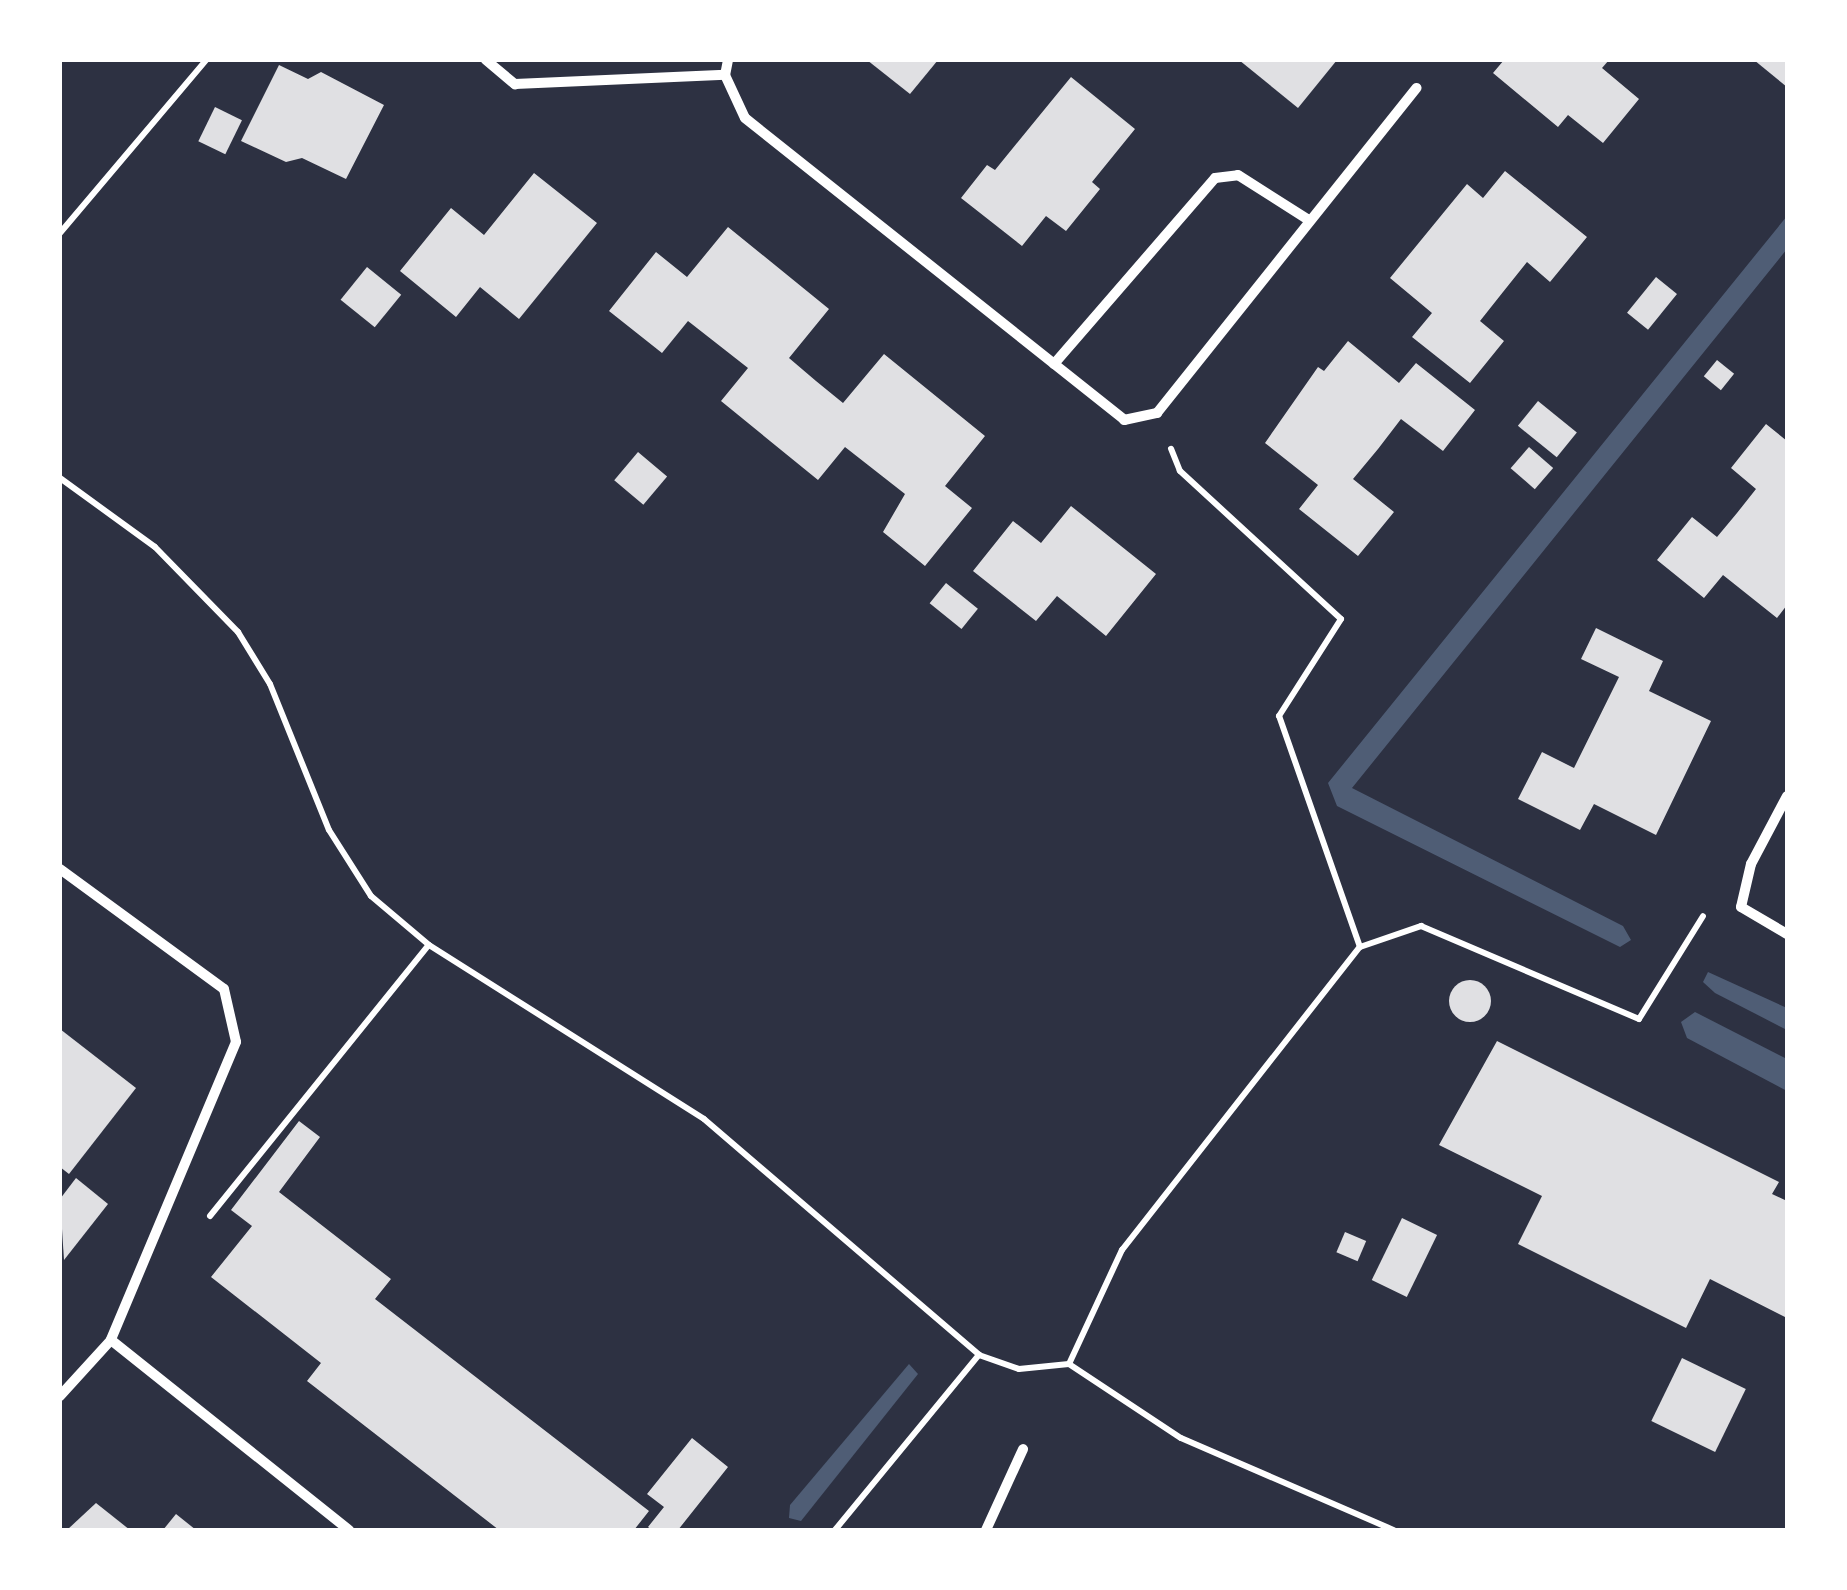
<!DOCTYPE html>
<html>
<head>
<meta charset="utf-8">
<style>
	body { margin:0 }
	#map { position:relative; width:1847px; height:1590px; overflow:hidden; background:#2d3142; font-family:Roboto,sans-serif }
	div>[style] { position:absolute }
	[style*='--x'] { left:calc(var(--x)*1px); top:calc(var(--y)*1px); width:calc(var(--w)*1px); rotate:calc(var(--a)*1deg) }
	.water>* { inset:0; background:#4f5d75 }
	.building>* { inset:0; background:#e0e0e3; transform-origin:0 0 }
	.round { border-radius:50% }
	.path>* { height:6px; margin:-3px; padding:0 3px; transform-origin:3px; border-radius:3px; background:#fff }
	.minor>* { height:10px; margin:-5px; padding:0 5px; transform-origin:5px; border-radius:5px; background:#fff }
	span { translate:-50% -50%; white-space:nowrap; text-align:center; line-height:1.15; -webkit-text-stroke:9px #fff; paint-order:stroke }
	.frame { position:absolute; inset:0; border:62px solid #fff; pointer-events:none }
</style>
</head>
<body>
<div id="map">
	<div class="water">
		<i style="clip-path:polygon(1787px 216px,1787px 249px,1352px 788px,1623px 926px,1631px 940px,1620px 947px,1337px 806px,1328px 783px)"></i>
		<i style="clip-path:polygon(1708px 972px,1787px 1008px,1787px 1030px,1715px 993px,1703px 982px)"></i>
		<i style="clip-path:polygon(1695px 1012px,1787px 1059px,1787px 1091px,1687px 1038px,1681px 1022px)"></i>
		<i style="clip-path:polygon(909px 1364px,918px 1374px,801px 1521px,789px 1518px,790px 1505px)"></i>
	</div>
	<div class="building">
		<i style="clip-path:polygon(867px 60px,938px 60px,910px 94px)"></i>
		<i style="clip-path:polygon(1239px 60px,1337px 60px,1298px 108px)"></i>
		<i style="clip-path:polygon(1504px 60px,1609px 60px,1602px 68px,1639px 99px,1603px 143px,1568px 115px,1558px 127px,1493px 73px)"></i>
		<i style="clip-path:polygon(1754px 60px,1787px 60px,1787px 87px)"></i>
		<i style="clip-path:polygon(279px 65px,308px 79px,321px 72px,384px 105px,346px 179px,302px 158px,286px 162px,241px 141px)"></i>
		<i style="clip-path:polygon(1071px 77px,1135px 129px,1092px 182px,1100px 189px,1066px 231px,1046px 216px,1022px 246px,961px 198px,987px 165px,995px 170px)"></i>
		<i style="left:215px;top:107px;width:30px;height:38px;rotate:26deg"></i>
		<i style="clip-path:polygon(1505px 171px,1587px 237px,1550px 282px,1527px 262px,1503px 292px,1480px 321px,1504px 341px,1470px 383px,1412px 337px,1432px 313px,1390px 278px,1467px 184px,1483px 198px)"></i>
		<i style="clip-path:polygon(534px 173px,597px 223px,519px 319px,480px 287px,456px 317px,400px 271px,451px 208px,484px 235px)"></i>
		<i style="clip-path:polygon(728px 227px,829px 309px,789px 358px,816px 381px,843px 403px,884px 354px,985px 436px,945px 486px,972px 508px,925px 566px,883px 532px,905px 494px,845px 447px,818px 480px,721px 401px,748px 368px,688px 321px,662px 353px,609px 311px,656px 252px,687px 277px)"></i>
		<i style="left:367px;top:267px;width:44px;height:42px;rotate:39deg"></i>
		<i style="left:1656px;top:277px;width:27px;height:46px;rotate:39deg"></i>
		<i style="clip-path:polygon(1348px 341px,1399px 383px,1416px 363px,1475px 410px,1443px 451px,1401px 419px,1378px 449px,1353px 479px,1394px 512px,1358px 556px,1299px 509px,1318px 485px,1265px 443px,1318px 367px,1324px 371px)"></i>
		<i style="left:1717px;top:360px;width:22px;height:21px;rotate:39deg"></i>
		<i style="left:1538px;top:401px;width:50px;height:32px;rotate:39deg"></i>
		<i style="clip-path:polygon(1766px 424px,1787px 441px,1787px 605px,1777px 618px,1723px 575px,1704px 598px,1657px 560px,1692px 517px,1717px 537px,1737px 513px,1756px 489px,1731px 468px)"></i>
		<i style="left:1529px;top:447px;width:32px;height:28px;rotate:41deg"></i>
		<i style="left:638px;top:452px;width:38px;height:37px;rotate:40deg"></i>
		<i style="clip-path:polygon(1071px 506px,1156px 574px,1106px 636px,1057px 596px,1036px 621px,973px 571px,1013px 521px,1041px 543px)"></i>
		<i style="left:946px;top:583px;width:41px;height:26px;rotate:39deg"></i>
		<i style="clip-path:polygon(1596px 628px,1663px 661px,1649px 691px,1711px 721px,1656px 835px,1594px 804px,1580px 830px,1518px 799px,1542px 752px,1574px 768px,1619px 677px,1581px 659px)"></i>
		<i class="round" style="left:1449px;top:980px;width:42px;height:42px"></i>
		<i style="clip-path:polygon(60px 1029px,136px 1088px,69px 1174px,60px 1167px)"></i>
		<i style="clip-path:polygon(1497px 1041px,1779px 1182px,1772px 1194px,1787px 1201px,1787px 1318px,1710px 1279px,1686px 1328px,1518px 1244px,1542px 1196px,1439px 1145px)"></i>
		<i style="clip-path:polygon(299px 1121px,320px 1137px,279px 1192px,391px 1279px,375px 1299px,649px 1511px,634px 1530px,499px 1530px,307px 1381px,321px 1363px,211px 1277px,252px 1226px,231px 1210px)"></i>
		<i style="clip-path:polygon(76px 1178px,108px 1204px,64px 1260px,60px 1199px)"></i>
		<i style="left:1402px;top:1218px;width:39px;height:69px;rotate:26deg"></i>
		<i style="left:1345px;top:1232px;width:23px;height:22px;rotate:23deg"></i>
		<i style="left:1682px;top:1358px;width:71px;height:70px;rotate:26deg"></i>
		<i style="clip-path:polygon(692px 1438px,728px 1467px,678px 1530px,652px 1530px,648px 1527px,664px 1507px,647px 1494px)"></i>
		<i style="clip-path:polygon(96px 1503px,130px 1530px,67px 1530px)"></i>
		<i style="clip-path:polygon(176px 1514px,196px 1530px,163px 1530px)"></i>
	</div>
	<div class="path">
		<i style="--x:60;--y:233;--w:226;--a:-49.8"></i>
		<i style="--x:60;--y:478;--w:117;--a:36"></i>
		<i style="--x:155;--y:547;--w:119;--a:45.7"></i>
		<i style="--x:238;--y:632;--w:61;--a:58.4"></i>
		<i style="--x:270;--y:684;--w:157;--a:68"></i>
		<i style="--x:329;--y:830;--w:78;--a:57.5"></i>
		<i style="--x:371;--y:896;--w:76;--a:40.2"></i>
		<i style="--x:429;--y:945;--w:325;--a:32.3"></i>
		<i style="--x:704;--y:1119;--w:362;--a:40.6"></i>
		<i style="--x:1360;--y:947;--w:65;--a:-19"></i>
		<i style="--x:1421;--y:926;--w:237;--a:23.1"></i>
		<i style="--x:1639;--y:1019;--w:121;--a:-58.1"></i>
		<i style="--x:210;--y:1216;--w:348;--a:-51.1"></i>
		<i style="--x:1069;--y:1364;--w:126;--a:-65.1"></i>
		<i style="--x:1122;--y:1250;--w:385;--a:-51.9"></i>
		<i style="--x:1360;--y:947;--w:245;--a:-109.3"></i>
		<i style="--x:1279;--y:716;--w:115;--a:-57.4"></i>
		<i style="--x:1341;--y:619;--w:219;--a:-137.4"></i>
		<i style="--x:1180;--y:471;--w:24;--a:-112"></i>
		<i style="--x:835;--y:1530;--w:227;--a:-50.6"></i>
		<i style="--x:979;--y:1355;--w:42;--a:19.3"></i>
		<i style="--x:1019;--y:1369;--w:50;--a:-5.7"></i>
		<i style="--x:1069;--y:1364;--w:134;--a:33.5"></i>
		<i style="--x:1181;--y:1438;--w:232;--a:23.4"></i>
	</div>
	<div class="minor">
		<i style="--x:486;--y:60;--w:38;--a:40"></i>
		<i style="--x:515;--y:84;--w:210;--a:-2.5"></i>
		<i style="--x:728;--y:60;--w:15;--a:101"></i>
		<i style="--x:725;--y:75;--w:47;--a:65.1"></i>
		<i style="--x:745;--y:118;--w:485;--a:38.5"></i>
		<i style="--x:1124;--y:420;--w:34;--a:-12"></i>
		<i style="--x:1157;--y:413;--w:416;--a:-51.4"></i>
		<i style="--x:1054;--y:364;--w:246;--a:-49.1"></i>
		<i style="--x:1215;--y:178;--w:23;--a:-7"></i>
		<i style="--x:1238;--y:175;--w:82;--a:32.5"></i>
		<i style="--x:1787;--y:796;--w:77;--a:117.9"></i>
		<i style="--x:1751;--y:864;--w:44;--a:103.1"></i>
		<i style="--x:1741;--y:907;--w:53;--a:30.4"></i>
		<i style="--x:60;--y:869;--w:203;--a:36.2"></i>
		<i style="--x:224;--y:989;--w:54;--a:77.2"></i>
		<i style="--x:236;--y:1042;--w:323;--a:112.8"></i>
		<i style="--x:111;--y:1340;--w:76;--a:132.3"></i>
		<i style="--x:111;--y:1340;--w:305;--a:38.6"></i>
		<i style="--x:986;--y:1530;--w:89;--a:-65.4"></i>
	</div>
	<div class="frame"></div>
</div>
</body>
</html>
